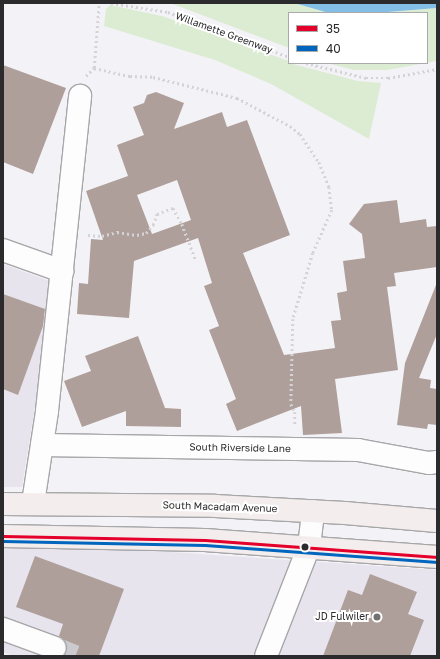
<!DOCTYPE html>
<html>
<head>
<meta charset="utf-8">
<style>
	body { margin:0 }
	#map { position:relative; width:440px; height:659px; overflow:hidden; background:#f3f2f6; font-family:"Golos Text",sans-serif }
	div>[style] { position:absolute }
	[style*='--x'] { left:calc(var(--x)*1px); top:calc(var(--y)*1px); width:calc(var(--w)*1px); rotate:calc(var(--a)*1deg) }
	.built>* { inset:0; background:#e7e4ed }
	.green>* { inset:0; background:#dcecd3 }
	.water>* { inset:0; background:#82bee5 }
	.building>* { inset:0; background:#af9f9b }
	.minor-tunnel>* { height:22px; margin-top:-11px; transform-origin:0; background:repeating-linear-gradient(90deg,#cbcace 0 22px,transparent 0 33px) }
	.path>* { height:2.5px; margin-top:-1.25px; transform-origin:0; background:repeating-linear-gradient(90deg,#d4d4d6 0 2px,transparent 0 5px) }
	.roads { filter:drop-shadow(1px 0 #a7a6a8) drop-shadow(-1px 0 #a7a6a8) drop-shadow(0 1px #a7a6a8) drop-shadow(0 -1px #a7a6a8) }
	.minor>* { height:22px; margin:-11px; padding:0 11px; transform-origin:11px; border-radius:11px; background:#fdfdfe }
	.major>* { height:22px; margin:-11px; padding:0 11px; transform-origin:11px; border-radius:11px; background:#f3eeed }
	.bus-1>* { height:3px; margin:-1.5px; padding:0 1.5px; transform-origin:1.5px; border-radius:1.5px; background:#e4002b }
	.bus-2>* { height:3px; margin:-1.5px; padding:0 1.5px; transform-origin:1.5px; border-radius:1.5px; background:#0065bd }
	.dots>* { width:11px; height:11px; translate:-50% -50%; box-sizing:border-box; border:2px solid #fff; border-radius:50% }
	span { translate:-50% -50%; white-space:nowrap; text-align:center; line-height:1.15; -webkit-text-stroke:4px #fff; paint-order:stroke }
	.street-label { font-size:10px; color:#2b2a2c }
	.poi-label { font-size:10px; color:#2b2a2c }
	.right { translate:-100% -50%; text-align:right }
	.frame { position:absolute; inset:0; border:4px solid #2b2a2c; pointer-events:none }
	.legend { position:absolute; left:288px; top:12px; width:140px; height:52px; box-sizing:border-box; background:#fff; border:1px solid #aaaaab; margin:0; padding:5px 7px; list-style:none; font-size:12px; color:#2b2a2c }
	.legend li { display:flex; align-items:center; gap:8px; height:20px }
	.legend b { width:20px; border:1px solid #aaaaab }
</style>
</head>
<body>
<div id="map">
	<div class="built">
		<i style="clip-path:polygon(3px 264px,55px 283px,22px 487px,3px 487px)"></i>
		<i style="clip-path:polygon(3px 547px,154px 551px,437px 570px,437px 656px,13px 656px,3px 652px)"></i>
	</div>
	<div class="green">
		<i style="clip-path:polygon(170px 3px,294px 3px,329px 13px,289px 13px,289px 48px)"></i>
		<i style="clip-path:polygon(110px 5px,162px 16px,289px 61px,289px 63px,358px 81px,381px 83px,369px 139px,271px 84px,215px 60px,104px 26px,106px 9px)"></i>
		<i style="clip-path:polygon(437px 8px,437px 61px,387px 70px,354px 70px,327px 63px,427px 63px,427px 13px,375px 13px)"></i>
	</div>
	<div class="water">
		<i style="clip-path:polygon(294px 3px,437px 3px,437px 8px,375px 13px,329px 13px)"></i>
	</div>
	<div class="building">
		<i style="clip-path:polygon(3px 65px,66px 88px,33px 174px,3px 162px)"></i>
		<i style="clip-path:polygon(evenodd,156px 92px,184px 103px,174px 129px,222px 112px,227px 127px,247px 120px,290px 235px,243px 253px,284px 355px,335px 348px,331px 321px,341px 320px,337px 293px,347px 291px,343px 261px,365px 258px,362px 234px,349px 224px,364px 204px,397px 200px,400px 223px,426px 219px,427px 227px,437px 226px,437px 267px,394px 273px,396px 286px,387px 287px,398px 370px,335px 379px,342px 433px,303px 435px,301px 406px,237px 431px,226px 404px,236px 399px,209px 330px,219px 326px,204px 286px,212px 283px,198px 238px,134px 261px,129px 318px,77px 314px,79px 283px,88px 284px,91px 239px,103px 240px,86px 191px,128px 176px,117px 145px,144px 135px,133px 107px,144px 103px,147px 95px,156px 92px,177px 180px,191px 220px,152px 234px,137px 195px,177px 180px)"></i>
		<i style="clip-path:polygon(436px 285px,437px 334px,419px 378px,431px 380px,430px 388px,437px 389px,437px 425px,428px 424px,427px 429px,397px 425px,405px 363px)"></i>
		<i style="clip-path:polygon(3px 294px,45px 309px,43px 326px,18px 395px,3px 389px)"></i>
		<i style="clip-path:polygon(138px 336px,165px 408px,181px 409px,181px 427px,126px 426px,126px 411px,82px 427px,64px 381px,91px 371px,85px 356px)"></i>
		<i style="clip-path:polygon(35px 556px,124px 589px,99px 656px,64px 656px,67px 645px,59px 636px,63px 624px,16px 607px)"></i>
		<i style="clip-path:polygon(370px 574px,417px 592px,408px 614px,424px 620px,410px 656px,323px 656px,348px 590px,362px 595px)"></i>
	</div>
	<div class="minor-tunnel">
		<i style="--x:55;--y:648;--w:22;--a:22"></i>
	</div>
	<div class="path">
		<i style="--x:111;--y:3;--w:58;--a:9"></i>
		<i style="--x:168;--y:12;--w:129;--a:20.4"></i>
		<i style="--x:306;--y:63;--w:62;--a:14"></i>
		<i style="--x:366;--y:78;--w:22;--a:0"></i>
		<i style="--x:388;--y:78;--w:50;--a:-10.4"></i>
		<i style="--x:94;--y:68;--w:37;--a:13"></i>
		<i style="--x:130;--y:76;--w:23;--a:2"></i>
		<i style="--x:153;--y:77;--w:87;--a:14"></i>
		<i style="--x:237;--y:98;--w:60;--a:27.8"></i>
		<i style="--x:290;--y:126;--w:13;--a:39"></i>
		<i style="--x:300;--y:134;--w:34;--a:56"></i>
		<i style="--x:319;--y:162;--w:27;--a:68"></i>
		<i style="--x:329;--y:187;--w:23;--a:83"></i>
		<i style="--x:332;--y:210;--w:47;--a:113.8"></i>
		<i style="--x:313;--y:253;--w:69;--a:106.9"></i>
		<i style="--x:293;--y:319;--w:85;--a:91.3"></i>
		<i style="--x:291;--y:404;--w:9;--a:63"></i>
		<i style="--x:295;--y:412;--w:14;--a:90"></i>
		<i style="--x:86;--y:76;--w:11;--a:-45"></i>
		<i style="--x:94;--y:68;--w:65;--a:-85.6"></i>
		<i style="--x:88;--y:235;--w:14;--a:4"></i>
		<i style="--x:102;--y:236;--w:16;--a:-15"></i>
		<i style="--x:117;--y:232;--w:20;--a:9"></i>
		<i style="--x:137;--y:235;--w:9;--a:-13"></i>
		<i style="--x:146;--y:233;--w:11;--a:-49"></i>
		<i style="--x:153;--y:225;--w:12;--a:-70"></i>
		<i style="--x:157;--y:214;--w:17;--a:-21"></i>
		<i style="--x:173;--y:208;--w:18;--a:61"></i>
		<i style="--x:182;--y:224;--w:40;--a:69"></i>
	</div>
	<div class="roads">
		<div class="minor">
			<i style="--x:3;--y:250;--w:63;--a:19.6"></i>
			<i style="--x:42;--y:445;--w:316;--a:0.9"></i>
			<i style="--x:358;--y:450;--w:72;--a:10.4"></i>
			<i style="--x:429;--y:463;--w:8;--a:-7"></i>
			<i style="--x:33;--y:503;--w:93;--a:-81.3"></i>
			<i style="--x:47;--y:411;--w:317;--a:-84"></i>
			<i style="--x:3;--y:629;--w:55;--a:20.1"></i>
			<i style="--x:266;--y:656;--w:118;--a:-68.6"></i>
			<i style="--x:309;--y:546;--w:35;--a:-83"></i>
		</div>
		<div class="major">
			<i style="--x:3;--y:504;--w:212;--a:0.5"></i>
			<i style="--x:215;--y:506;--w:130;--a:3.1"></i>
			<i style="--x:345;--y:513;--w:92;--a:5"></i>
			<i style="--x:3;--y:536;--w:202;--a:1.1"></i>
			<i style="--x:205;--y:540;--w:233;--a:4.2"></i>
		</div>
	</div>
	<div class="bus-1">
		<i style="--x:3;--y:536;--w:202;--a:1.1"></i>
		<i style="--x:205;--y:540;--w:233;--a:4.2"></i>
	</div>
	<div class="bus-2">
		<i style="--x:3;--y:541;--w:202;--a:1.1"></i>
		<i style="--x:205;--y:545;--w:233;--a:4.2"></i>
	</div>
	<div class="dots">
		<i style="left:305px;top:547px;background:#2b2a2c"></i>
		<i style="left:377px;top:617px;background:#717073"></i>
	</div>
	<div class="street-label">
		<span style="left:224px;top:33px;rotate:20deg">Willamette Greenway</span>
		<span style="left:240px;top:448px;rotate:1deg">South Riverside Lane</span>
		<span style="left:220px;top:507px;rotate:2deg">South Macadam Avenue</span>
	</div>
	<div class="poi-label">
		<span class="right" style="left:369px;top:617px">JD Fulwiler</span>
	</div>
	<div class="frame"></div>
	<ul class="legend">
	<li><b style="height:5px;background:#e4002b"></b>35</li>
	<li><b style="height:5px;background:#0065bd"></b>40</li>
	</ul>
</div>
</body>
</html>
